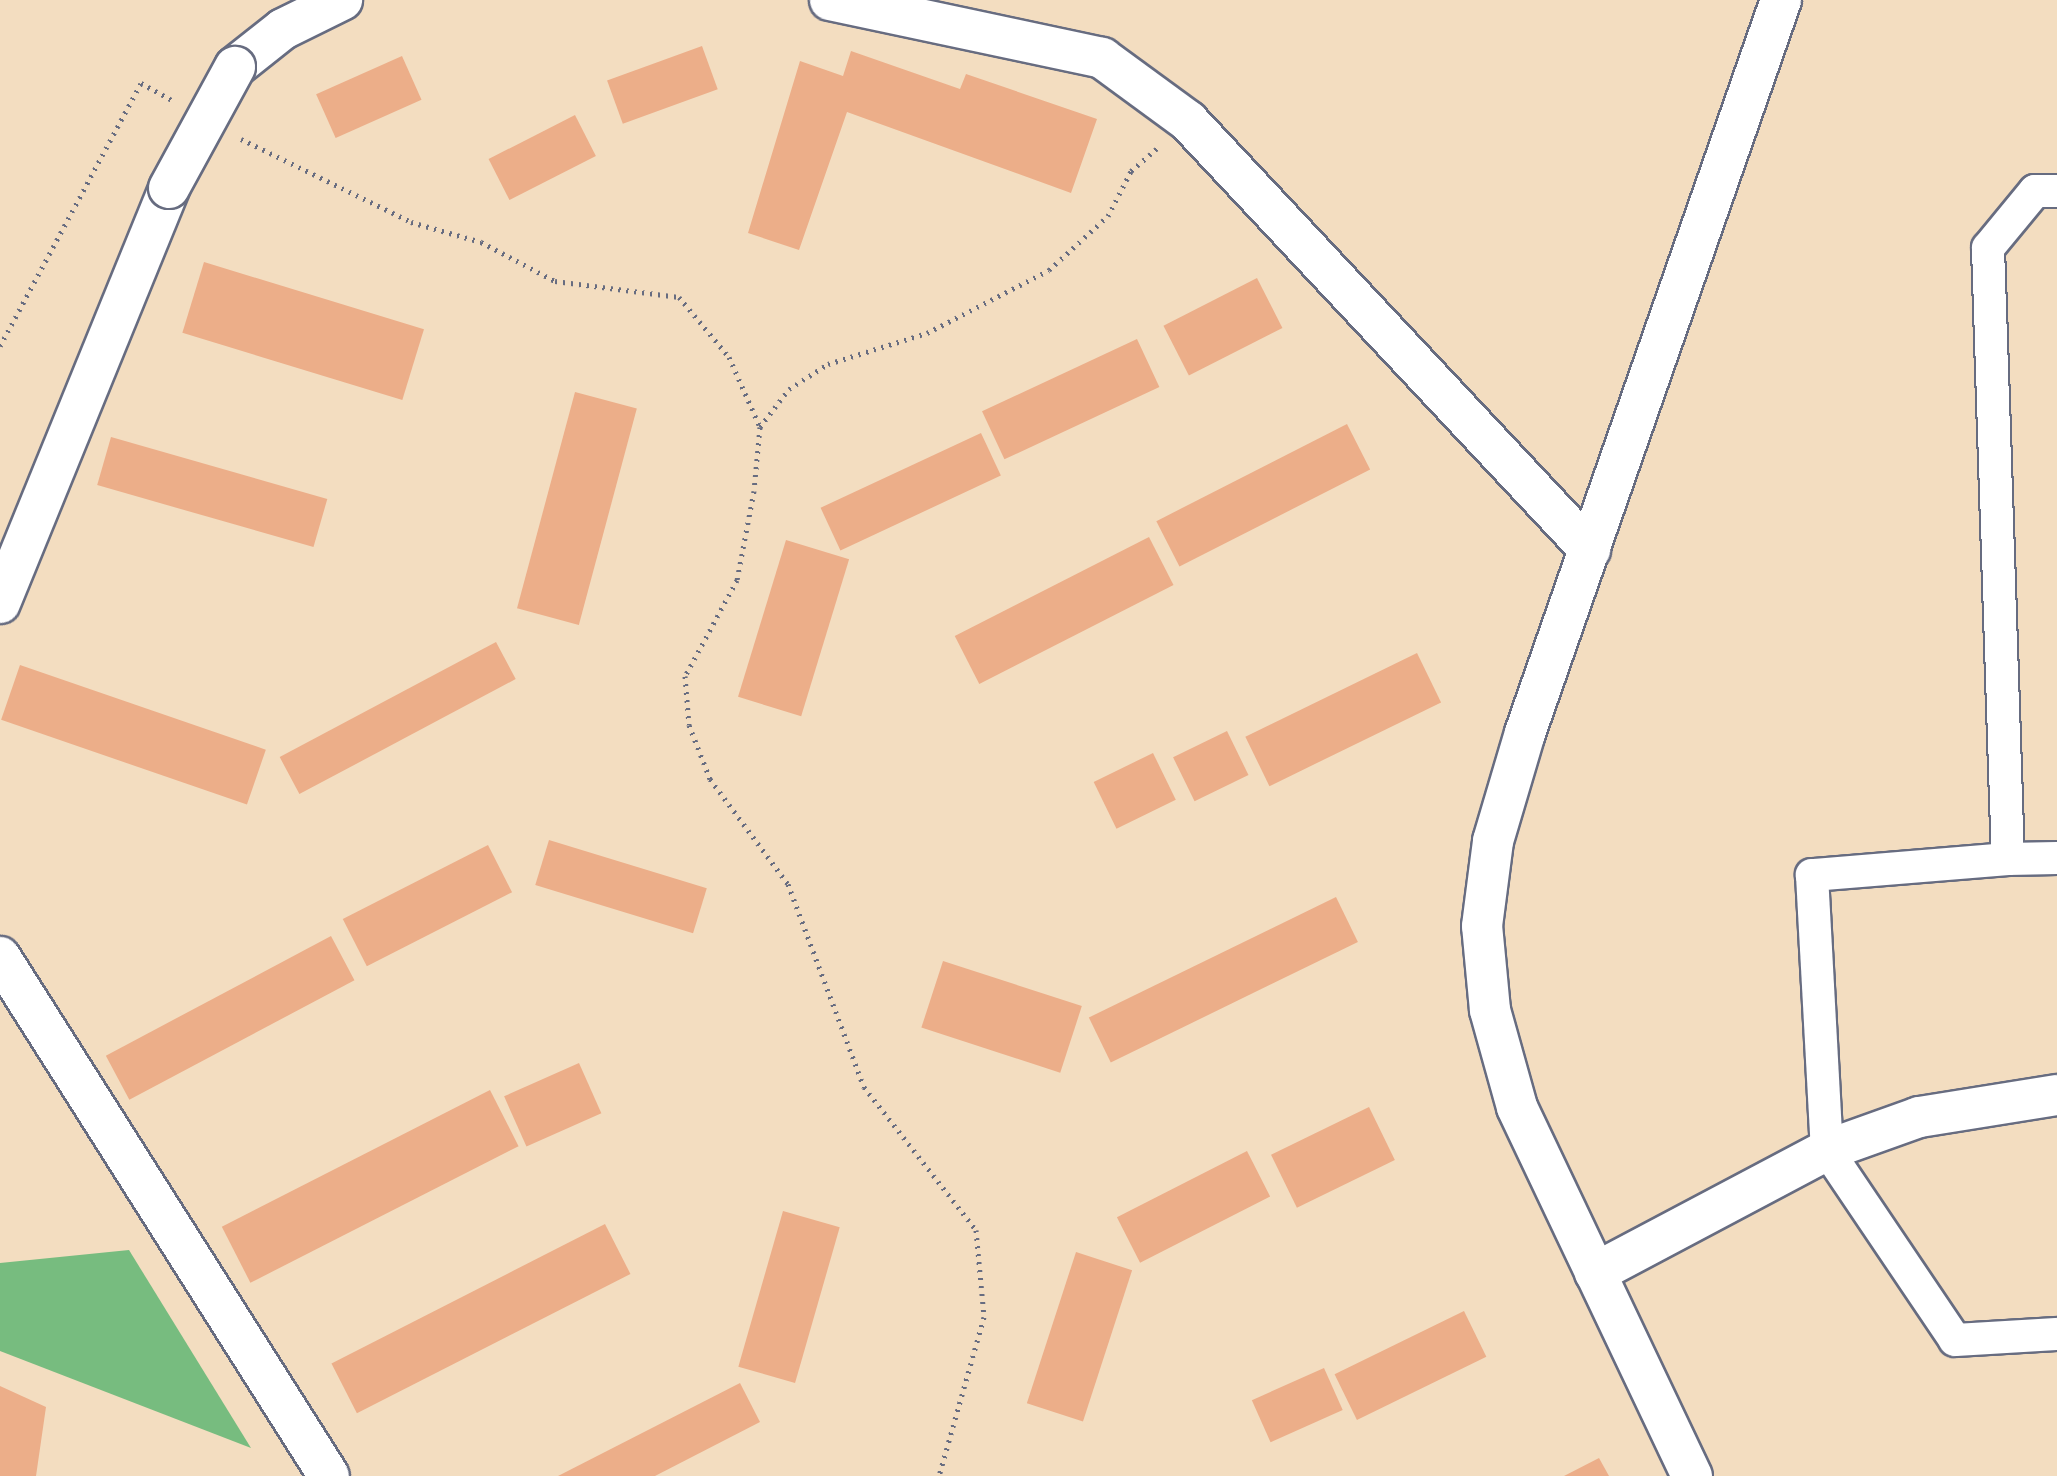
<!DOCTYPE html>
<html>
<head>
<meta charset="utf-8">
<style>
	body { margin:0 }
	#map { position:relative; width:2057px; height:1476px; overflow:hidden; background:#f3ddc0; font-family:Dekko,sans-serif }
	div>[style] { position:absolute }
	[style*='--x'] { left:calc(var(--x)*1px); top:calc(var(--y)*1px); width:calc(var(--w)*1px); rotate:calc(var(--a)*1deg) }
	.forest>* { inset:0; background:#77bc7f }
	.building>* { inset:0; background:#ecae89; transform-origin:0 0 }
	.path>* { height:5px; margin-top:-2.5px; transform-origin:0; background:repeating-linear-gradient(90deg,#676c80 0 2px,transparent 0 8px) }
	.roads { filter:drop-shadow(2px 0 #676c80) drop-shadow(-2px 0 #676c80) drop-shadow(0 2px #676c80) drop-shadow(0 -2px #676c80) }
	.minor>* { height:32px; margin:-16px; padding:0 16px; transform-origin:16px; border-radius:16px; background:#fff }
	.tertiary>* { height:40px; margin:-20px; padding:0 20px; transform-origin:20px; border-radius:20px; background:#fff }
	.bridges { filter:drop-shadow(2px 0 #676c80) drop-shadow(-2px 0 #676c80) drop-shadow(0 2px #676c80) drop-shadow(0 -2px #676c80) }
	.tertiary-bridge>* { height:40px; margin:-20px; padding:0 20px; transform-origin:20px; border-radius:20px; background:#fff }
	span { translate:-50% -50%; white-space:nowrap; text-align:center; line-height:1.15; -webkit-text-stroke:7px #fdfcf7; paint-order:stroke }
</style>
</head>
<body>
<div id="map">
	<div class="forest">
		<i style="clip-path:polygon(129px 1250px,251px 1448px,0 1351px,0 1263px)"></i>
	</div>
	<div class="building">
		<i style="left:702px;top:46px;width:46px;height:101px;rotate:70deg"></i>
		<i style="clip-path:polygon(851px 51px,960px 89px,966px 74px,1097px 119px,1071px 193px,847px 112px,799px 250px,748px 233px,800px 61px,843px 76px)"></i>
		<i style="left:402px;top:56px;width:48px;height:94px;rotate:66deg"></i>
		<i style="left:575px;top:115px;width:46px;height:97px;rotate:63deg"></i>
		<i style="left:204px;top:262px;width:230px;height:74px;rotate:17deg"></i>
		<i style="left:1257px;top:278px;width:56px;height:105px;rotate:63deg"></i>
		<i style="left:1137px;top:339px;width:53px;height:171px;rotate:65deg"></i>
		<i style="left:575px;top:392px;width:64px;height:224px;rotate:15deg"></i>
		<i style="left:1347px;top:424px;width:51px;height:214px;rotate:63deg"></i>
		<i style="left:981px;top:433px;width:47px;height:177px;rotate:65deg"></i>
		<i style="left:111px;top:437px;width:225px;height:50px;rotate:16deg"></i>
		<i style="left:1149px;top:537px;width:54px;height:218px;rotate:63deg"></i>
		<i style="left:786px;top:540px;width:66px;height:164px;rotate:17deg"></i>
		<i style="left:496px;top:642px;width:42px;height:245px;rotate:62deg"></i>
		<i style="left:1417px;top:653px;width:55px;height:191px;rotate:64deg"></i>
		<i style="left:20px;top:665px;width:260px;height:58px;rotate:19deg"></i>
		<i style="left:1227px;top:731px;width:49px;height:60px;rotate:64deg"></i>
		<i style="left:1153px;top:753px;width:52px;height:66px;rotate:64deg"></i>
		<i style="left:549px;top:840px;width:165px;height:47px;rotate:17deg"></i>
		<i style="left:488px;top:845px;width:53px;height:163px;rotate:63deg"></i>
		<i style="left:1336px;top:897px;width:50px;height:275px;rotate:64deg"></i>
		<i style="left:331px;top:936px;width:50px;height:255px;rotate:62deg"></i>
		<i style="left:943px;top:961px;width:146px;height:70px;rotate:18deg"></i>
		<i style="left:579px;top:1063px;width:55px;height:82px;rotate:66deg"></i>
		<i style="left:490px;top:1090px;width:63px;height:301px;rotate:63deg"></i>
		<i style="left:1369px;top:1107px;width:59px;height:109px;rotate:64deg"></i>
		<i style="left:1247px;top:1151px;width:51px;height:146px;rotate:63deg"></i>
		<i style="left:783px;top:1211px;width:59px;height:162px;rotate:16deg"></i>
		<i style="left:605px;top:1224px;width:56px;height:307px;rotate:63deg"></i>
		<i style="left:1076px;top:1252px;width:59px;height:159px;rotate:18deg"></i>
		<i style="left:1464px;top:1311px;width:51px;height:144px;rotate:64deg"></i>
		<i style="left:1324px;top:1368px;width:46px;height:79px;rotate:66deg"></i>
		<i style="clip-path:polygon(740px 1383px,760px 1422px,655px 1476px,558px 1476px)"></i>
		<i style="clip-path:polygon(0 1386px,46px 1407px,36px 1476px,0 1476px)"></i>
		<i style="clip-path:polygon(1599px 1458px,1609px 1476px,1564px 1476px)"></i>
	</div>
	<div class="path">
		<i style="--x:241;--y:139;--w:189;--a:26"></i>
		<i style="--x:411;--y:222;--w:73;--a:15.9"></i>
		<i style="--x:481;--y:242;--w:84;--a:27.8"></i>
		<i style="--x:555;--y:281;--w:125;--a:7.4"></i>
		<i style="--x:679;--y:297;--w:78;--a:50.2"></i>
		<i style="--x:729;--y:357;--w:77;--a:66.1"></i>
		<i style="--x:760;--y:427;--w:64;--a:95.4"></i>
		<i style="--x:754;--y:491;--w:91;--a:100.8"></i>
		<i style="--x:737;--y:580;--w:109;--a:118.4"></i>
		<i style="--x:685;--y:676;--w:49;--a:85.3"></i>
		<i style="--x:689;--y:725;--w:58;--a:68.7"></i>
		<i style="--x:710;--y:779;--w:131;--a:53.4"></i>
		<i style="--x:788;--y:884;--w:217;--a:69.5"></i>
		<i style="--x:864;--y:1087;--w:182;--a:51.9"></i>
		<i style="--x:976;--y:1230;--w:87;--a:84.7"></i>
		<i style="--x:984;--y:1317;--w:165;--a:105.8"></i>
		<i style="--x:0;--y:346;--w:298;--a:-61.8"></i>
		<i style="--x:141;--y:83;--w:37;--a:29"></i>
		<i style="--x:760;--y:427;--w:48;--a:-52.7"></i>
		<i style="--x:789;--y:389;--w:46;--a:-32.7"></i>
		<i style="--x:828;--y:364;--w:104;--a:-17.4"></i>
		<i style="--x:927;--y:333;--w:137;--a:-27.3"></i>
		<i style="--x:1049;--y:270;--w:80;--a:-42.5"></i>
		<i style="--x:1108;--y:216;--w:51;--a:-62.9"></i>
		<i style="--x:1131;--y:171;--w:37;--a:-41"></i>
	</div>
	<div class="roads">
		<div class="minor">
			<i style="--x:2057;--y:191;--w:22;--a:180"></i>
			<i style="--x:2035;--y:191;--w:74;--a:129.5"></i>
			<i style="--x:1988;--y:248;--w:611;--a:88.13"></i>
			<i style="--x:2008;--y:859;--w:197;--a:175.3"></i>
			<i style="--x:1812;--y:875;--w:275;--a:86.9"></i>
			<i style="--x:1827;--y:1150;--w:229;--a:56"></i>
			<i style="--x:1955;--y:1340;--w:102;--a:-3.4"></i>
			<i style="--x:2008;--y:859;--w:49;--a:-1.2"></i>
		</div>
		<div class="tertiary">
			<i style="--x:830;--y:0;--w:278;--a:12"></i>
			<i style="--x:1102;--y:58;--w:107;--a:36.2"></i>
			<i style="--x:1188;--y:121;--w:588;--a:46.86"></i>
			<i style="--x:235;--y:67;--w:61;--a:-38.4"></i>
			<i style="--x:283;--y:29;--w:66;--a:-26.2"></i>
			<i style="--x:0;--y:603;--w:448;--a:-67.8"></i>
			<i style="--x:0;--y:957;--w:614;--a:57.63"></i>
			<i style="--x:1595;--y:1273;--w:263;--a:-27.9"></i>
			<i style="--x:1827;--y:1150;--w:98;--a:-19.7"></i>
			<i style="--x:1919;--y:1117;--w:140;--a:-9.1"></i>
			<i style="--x:1692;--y:1476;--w:408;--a:-115.4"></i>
			<i style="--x:1517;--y:1107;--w:101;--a:-105.6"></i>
			<i style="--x:1490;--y:1010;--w:84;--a:-95.4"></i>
			<i style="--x:1482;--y:926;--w:86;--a:-82.6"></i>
			<i style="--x:1493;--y:841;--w:113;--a:-73.5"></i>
			<i style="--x:1525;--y:733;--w:776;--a:-70.75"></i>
		</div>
	</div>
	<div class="bridges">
		<div class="tertiary-bridge">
			<i style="--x:169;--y:188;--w:138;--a:-61.4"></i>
		</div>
	</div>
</div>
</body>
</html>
